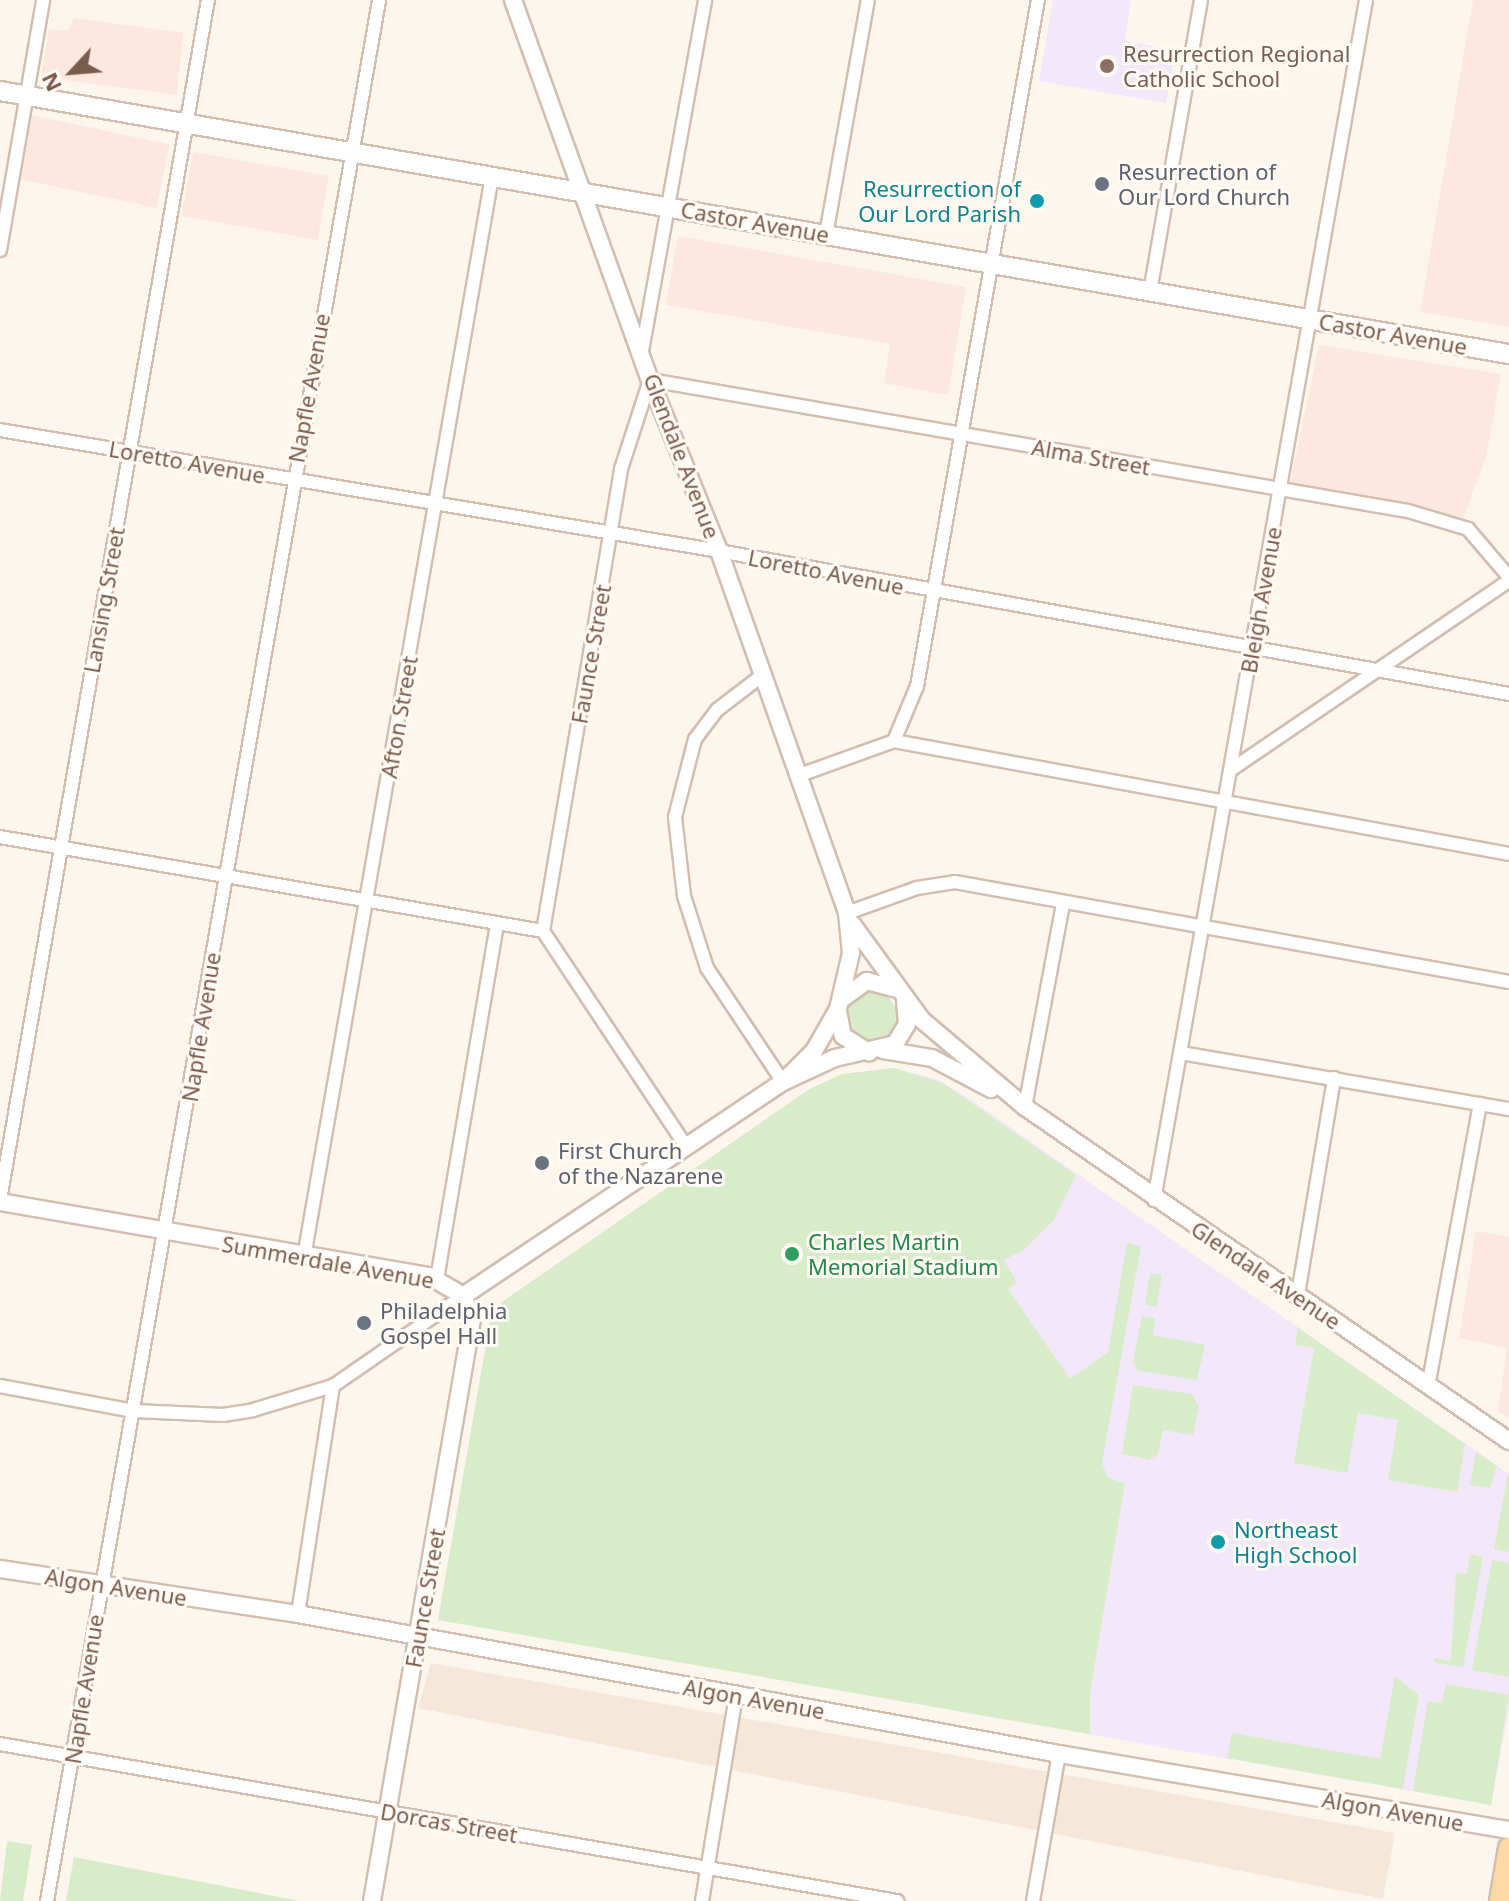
<!DOCTYPE html>
<html>
<head>
<meta charset="utf-8">
<style>
	body { margin:0 }
	#map { position:relative; width:1509px; height:1901px; overflow:hidden; background:#fdf6ec; font-family:"Noto Sans",sans-serif }
	div>[style] { position:absolute }
	[style*='--x'] { left:calc(var(--x)*1px); top:calc(var(--y)*1px); width:calc(var(--w)*1px); rotate:calc(var(--a)*1deg) }
	.residential>* { inset:0; background:#f5e8da }
	.commercial>* { inset:0; background:#fde8e0; transform-origin:0 0 }
	.education>* { inset:0; background:#f3e8fa }
	.green>* { inset:0; background:#d8ecc9; transform-origin:0 0 }
	.round { border-radius:50% }
	.roads { filter:drop-shadow(2px 0 #d1beb0) drop-shadow(-2px 0 #d1beb0) drop-shadow(0 2px #d1beb0) drop-shadow(0 -2px #d1beb0) }
	.minor>* { height:12px; margin:-6px; padding:0 6px; transform-origin:6px; border-radius:6px; background:#fff }
	.tertiary>* { height:16px; margin:-8px; padding:0 8px; transform-origin:8px; border-radius:8px; background:#fff }
	.secondary>* { height:18px; margin:-9px; padding:0 9px; transform-origin:9px; border-radius:9px; background:#fff }
	.primary>* { height:20px; margin:-10px; padding:0 10px; transform-origin:10px; border-radius:10px; background:#fbd9a5 }
	.dots>* { width:22px; height:22px; translate:-50% -50%; box-sizing:border-box; border:4px solid #fffaf3; border-radius:50% }
	span { translate:-50% -50%; white-space:nowrap; text-align:center; line-height:1.15; -webkit-text-stroke:6px #fffaf3; paint-order:stroke }
	.education-label { font-size:22px; color:#785e54 }
	.left { translate:0 -50%; text-align:left }
	.worship-label { font-size:22px; color:#5b616d }
	.culture-label { font-size:22px; color:#0d838f }
	.right { translate:-100% -50%; text-align:right }
	.street-label { font-size:22px; color:#7a5c4d }
	.leisure-label { font-size:22px; color:#27864d }
	.north { position:absolute; left:32px; top:32px; width:80px; height:80px; -webkit-text-stroke:6px #fffaf3; paint-order:stroke; rotate:244deg; font-size:22px; font-weight:700; line-height:32px; text-align:center; color:#7a5c4d }
	.north::after { content:''; display:block; margin:auto; width:28px; height:36px; background:#7a5c4d; clip-path:polygon(50% 0,100% 100%,50% 72%,0 100%) }
</style>
</head>
<body>
<div id="map">
	<div class="residential">
		<i style="clip-path:polygon(431px 1663px,1395px 1833px,1383px 1899px,418px 1708px)"></i>
	</div>
	<div class="commercial">
		<i style="clip-path:polygon(1473px 0,1509px 0,1509px 327px,1420px 312px)"></i>
		<i style="clip-path:polygon(74px 18px,183px 33px,177px 95px,41px 77px,49px 29px,68px 31px)"></i>
		<i style="left:31px;top:115px;width:142px;height:65px;rotate:12deg"></i>
		<i style="left:193px;top:152px;width:138px;height:65px;rotate:10deg"></i>
		<i style="clip-path:polygon(678px 236px,966px 287px,948px 395px,884px 383px,890px 344px,666px 305px)"></i>
		<i style="clip-path:polygon(1319px 345px,1501px 374px,1486px 457px,1463px 519px,1290px 484px)"></i>
		<i style="clip-path:polygon(1476px 1231px,1509px 1237px,1509px 1419px,1498px 1411px,1507px 1348px,1459px 1338px)"></i>
	</div>
	<div class="education">
		<i style="clip-path:polygon(1053px 0,1131px 0,1125px 41px,1175px 50px,1166px 103px,1039px 81px)"></i>
		<i style="clip-path:polygon(894px 1068px,936px 1079px,964px 1095px,1509px 1474px,1509px 1708px,1491px 1805px,438px 1620px,490px 1322px,502px 1302px,808px 1090px,842px 1075px)"></i>
	</div>
	<div class="green">
		<i class="round" style="left:845px;top:991px;width:52px;height:52px"></i>
		<i style="clip-path:polygon(894px 1068px,943px 1083px,1076px 1175px,1054px 1220px,1025px 1249px,1004px 1260px,1017px 1283px,1008px 1289px,1070px 1379px,1108px 1352px,1127px 1243px,1141px 1246px,1102px 1463px,1108px 1478px,1125px 1483px,1090px 1693px,1090px 1734px,438px 1620px,490px 1322px,502px 1302px,808px 1090px,842px 1074px)"></i>
		<i style="left:1150px;top:1273px;width:12px;height:32px;rotate:9deg"></i>
		<i style="clip-path:polygon(1142px 1316px,1155px 1318px,1153px 1335px,1205px 1345px,1197px 1380px,1137px 1370px,1133px 1361px)"></i>
		<i style="clip-path:polygon(1298px 1328px,1465px 1444px,1457px 1492px,1388px 1480px,1398px 1420px,1358px 1413px,1347px 1473px,1294px 1463px,1314px 1348px,1295px 1345px)"></i>
		<i style="clip-path:polygon(1133px 1385px,1192px 1394px,1199px 1407px,1193px 1435px,1163px 1430px,1158px 1454px,1149px 1460px,1122px 1454px)"></i>
		<i style="clip-path:polygon(1476px 1452px,1497px 1466px,1490px 1488px,1470px 1485px)"></i>
		<i style="clip-path:polygon(1508px 1473px,1509px 1474px,1509px 1552px,1494px 1549px)"></i>
		<i style="clip-path:polygon(1470px 1554px,1483px 1557px,1463px 1667px,1435px 1663px,1433px 1658px,1451px 1661px,1456px 1573px,1467px 1574px)"></i>
		<i style="clip-path:polygon(1492px 1560px,1509px 1563px,1509px 1677px,1472px 1670px)"></i>
		<i style="clip-path:polygon(1395px 1676px,1419px 1695px,1403px 1789px,1227px 1758px,1232px 1733px,1380px 1759px)"></i>
		<i style="clip-path:polygon(1446px 1684px,1509px 1695px,1491px 1805px,1413px 1791px,1428px 1701px,1442px 1703px)"></i>
		<i style="clip-path:polygon(7px 1841px,32px 1845px,23px 1901px,0 1901px)"></i>
		<i style="clip-path:polygon(74px 1857px,300px 1901px,66px 1901px)"></i>
	</div>
	<div class="roads">
		<div class="minor">
			<i style="--x:826;--y:235;--w:239;--a:-79.9"></i>
			<i style="--x:0;--y:250;--w:254;--a:-80.2"></i>
			<i style="--x:1150;--y:292;--w:296;--a:-80.1"></i>
			<i style="--x:642;--y:351;--w:357;--a:-79.8"></i>
			<i style="--x:0;--y:430;--w:729;--a:9.55"></i>
			<i style="--x:719;--y:551;--w:803;--a:10.26"></i>
			<i style="--x:760;--y:677;--w:54;--a:142.5"></i>
			<i style="--x:717;--y:710;--w:36;--a:127"></i>
			<i style="--x:695;--y:739;--w:81;--a:104.4"></i>
			<i style="--x:675;--y:817;--w:80;--a:83.5"></i>
			<i style="--x:684;--y:896;--w:76;--a:72.3"></i>
			<i style="--x:707;--y:968;--w:137;--a:56.3"></i>
			<i style="--x:894;--y:741;--w:625;--a:10.41"></i>
			<i style="--x:1232;--y:769;--w:335;--a:-34.2"></i>
			<i style="--x:797;--y:776;--w:103;--a:-19.8"></i>
			<i style="--x:894;--y:741;--w:60;--a:-67.3"></i>
			<i style="--x:917;--y:686;--w:697;--a:-80"></i>
			<i style="--x:0;--y:837;--w:551;--a:9.82"></i>
			<i style="--x:847;--y:913;--w:74;--a:-19.7"></i>
			<i style="--x:917;--y:888;--w:38;--a:-9"></i>
			<i style="--x:955;--y:882;--w:563;--a:10.23"></i>
			<i style="--x:543;--y:931;--w:469;--a:-80.4"></i>
			<i style="--x:621;--y:469;--w:94;--a:-72"></i>
			<i style="--x:650;--y:380;--w:769;--a:9.81"></i>
			<i style="--x:1408;--y:511;--w:63;--a:16.7"></i>
			<i style="--x:1468;--y:529;--w:63;--a:49.5"></i>
			<i style="--x:543;--y:931;--w:258;--a:56.4"></i>
			<i style="--x:1181;--y:1053;--w:333;--a:9.7"></i>
			<i style="--x:1025;--y:1107;--w:208;--a:-79.4"></i>
			<i style="--x:0;--y:1200;--w:1218;--a:-80.17"></i>
			<i style="--x:1154;--y:1200;--w:1219;--a:-79.98"></i>
			<i style="--x:304;--y:1257;--w:1096;--a:-80.13"></i>
			<i style="--x:437;--y:1279;--w:358;--a:-80.4"></i>
			<i style="--x:1298;--y:1294;--w:219;--a:-80.5"></i>
			<i style="--x:0;--y:1386;--w:136;--a:10.6"></i>
			<i style="--x:134;--y:1411;--w:89;--a:2.6"></i>
			<i style="--x:223;--y:1415;--w:30;--a:-9"></i>
			<i style="--x:253;--y:1410;--w:84;--a:-16.7"></i>
			<i style="--x:333;--y:1386;--w:158;--a:-34.7"></i>
			<i style="--x:1428;--y:1387;--w:288;--a:-79.6"></i>
			<i style="--x:298;--y:1614;--w:231;--a:-81.3"></i>
			<i style="--x:0;--y:1744;--w:911;--a:9.93"></i>
			<i style="--x:47;--y:1901;--w:1930;--a:-80.09"></i>
			<i style="--x:702;--y:1901;--w:208;--a:-80.6"></i>
			<i style="--x:1033;--y:1901;--w:149;--a:-80"></i>
		</div>
		<div class="tertiary">
			<i style="--x:513;--y:0;--w:404;--a:70.2"></i>
			<i style="--x:650;--y:380;--w:184;--a:68"></i>
			<i style="--x:719;--y:551;--w:384;--a:70.5"></i>
			<i style="--x:847;--y:913;--w:40;--a:84.3"></i>
			<i style="--x:851;--y:953;--w:57;--a:103.1"></i>
			<i style="--x:838;--y:1009;--w:48;--a:119.7"></i>
			<i style="--x:814;--y:1051;--w:44;--a:135"></i>
			<i style="--x:852;--y:924;--w:119;--a:53.9"></i>
			<i style="--x:922;--y:1020;--w:135;--a:40.2"></i>
			<i style="--x:1025;--y:1107;--w:588;--a:34.61"></i>
			<i style="--x:842;--y:999;--w:31;--a:-36"></i>
			<i style="--x:867;--y:981;--w:28;--a:15"></i>
			<i style="--x:838;--y:1011;--w:25;--a:79"></i>
			<i style="--x:843;--y:1036;--w:31;--a:32"></i>
			<i style="--x:883;--y:1050;--w:50;--a:9.3"></i>
			<i style="--x:932;--y:1058;--w:67;--a:27.7"></i>
			<i style="--x:0;--y:1202;--w:435;--a:9.8"></i>
			<i style="--x:429;--y:1276;--w:39;--a:30"></i>
			<i style="--x:463;--y:1296;--w:385;--a:-33.8"></i>
			<i style="--x:783;--y:1082;--w:57;--a:-24.8"></i>
			<i style="--x:835;--y:1058;--w:62;--a:-13.1"></i>
			<i style="--x:895;--y:1044;--w:23;--a:-59"></i>
			<i style="--x:907;--y:1024;--w:23;--a:-95"></i>
			<i style="--x:0;--y:1569;--w:301;--a:8.6"></i>
			<i style="--x:298;--y:1614;--w:774;--a:10.42"></i>
			<i style="--x:1059;--y:1754;--w:456;--a:9.6"></i>
			<i style="--x:372;--y:1901;--w:591;--a:-80.25"></i>
			<i style="--x:472;--y:1319;--w:25;--a:-111"></i>
		</div>
		<div class="secondary">
			<i style="--x:0;--y:91;--w:1532;--a:9.89"></i>
		</div>
		<div class="primary">
			<i style="--x:1500;--y:1901;--w:54;--a:-80.4"></i>
		</div>
	</div>
	<div class="dots">
		<i style="left:1107px;top:66px;background:#8d6e63"></i>
		<i style="left:1102px;top:184px;background:#6b7280"></i>
		<i style="left:1037px;top:201px;background:#0f9aa8"></i>
		<i style="left:542px;top:1163px;background:#6b7280"></i>
		<i style="left:792px;top:1254px;background:#2e9e5b"></i>
		<i style="left:364px;top:1323px;background:#6b7280"></i>
		<i style="left:1218px;top:1542px;background:#0f9aa8"></i>
	</div>
	<div class="education-label">
		<span class="left" style="left:1123px;top:66px">Resurrection Regional<br>Catholic School</span>
	</div>
	<div class="worship-label">
		<span class="left" style="left:1118px;top:184px">Resurrection of<br>Our Lord Church</span>
		<span class="left" style="left:558px;top:1163px">First Church<br>of the Nazarene</span>
		<span class="left" style="left:380px;top:1323px">Philadelphia<br>Gospel Hall</span>
	</div>
	<div class="culture-label">
		<span class="right" style="left:1021px;top:201px">Resurrection of<br>Our Lord Parish</span>
		<span class="left" style="left:1234px;top:1542px">Northeast<br>High School</span>
	</div>
	<div class="street-label">
		<span style="left:755px;top:222px;rotate:10deg">Castor Avenue</span>
		<span style="left:1393px;top:334px;rotate:10deg">Castor Avenue</span>
		<span style="left:309px;top:388px;rotate:-80deg">Napfle Avenue</span>
		<span style="left:682px;top:456px;rotate:69deg">Glendale Avenue</span>
		<span style="left:1091px;top:457px;rotate:10deg">Alma Street</span>
		<span style="left:187px;top:462px;rotate:10deg">Loretto Avenue</span>
		<span style="left:826px;top:572px;rotate:11deg">Loretto Avenue</span>
		<span style="left:104px;top:600px;rotate:-80deg">Lansing Street</span>
		<span style="left:1261px;top:600px;rotate:-80deg">Bleigh Avenue</span>
		<span style="left:591px;top:654px;rotate:-80deg">Faunce Street</span>
		<span style="left:399px;top:717px;rotate:-80deg">Afton Street</span>
		<span style="left:201px;top:1027px;rotate:-81deg">Napfle Avenue</span>
		<span style="left:328px;top:1262px;rotate:10deg">Summerdale Avenue</span>
		<span style="left:1266px;top:1275px;rotate:34deg">Glendale Avenue</span>
		<span style="left:116px;top:1587px;rotate:9deg">Algon Avenue</span>
		<span style="left:425px;top:1598px;rotate:-80deg">Faunce Street</span>
		<span style="left:84px;top:1689px;rotate:-81deg">Napfle Avenue</span>
		<span style="left:754px;top:1699px;rotate:10deg">Algon Avenue</span>
		<span style="left:1393px;top:1811px;rotate:10deg">Algon Avenue</span>
		<span style="left:449px;top:1823px;rotate:10deg">Dorcas Street</span>
	</div>
	<div class="leisure-label">
		<span class="left" style="left:808px;top:1254px">Charles Martin<br>Memorial Stadium</span>
	</div>
	<div class="north">N</div>
</div>
</body>
</html>
